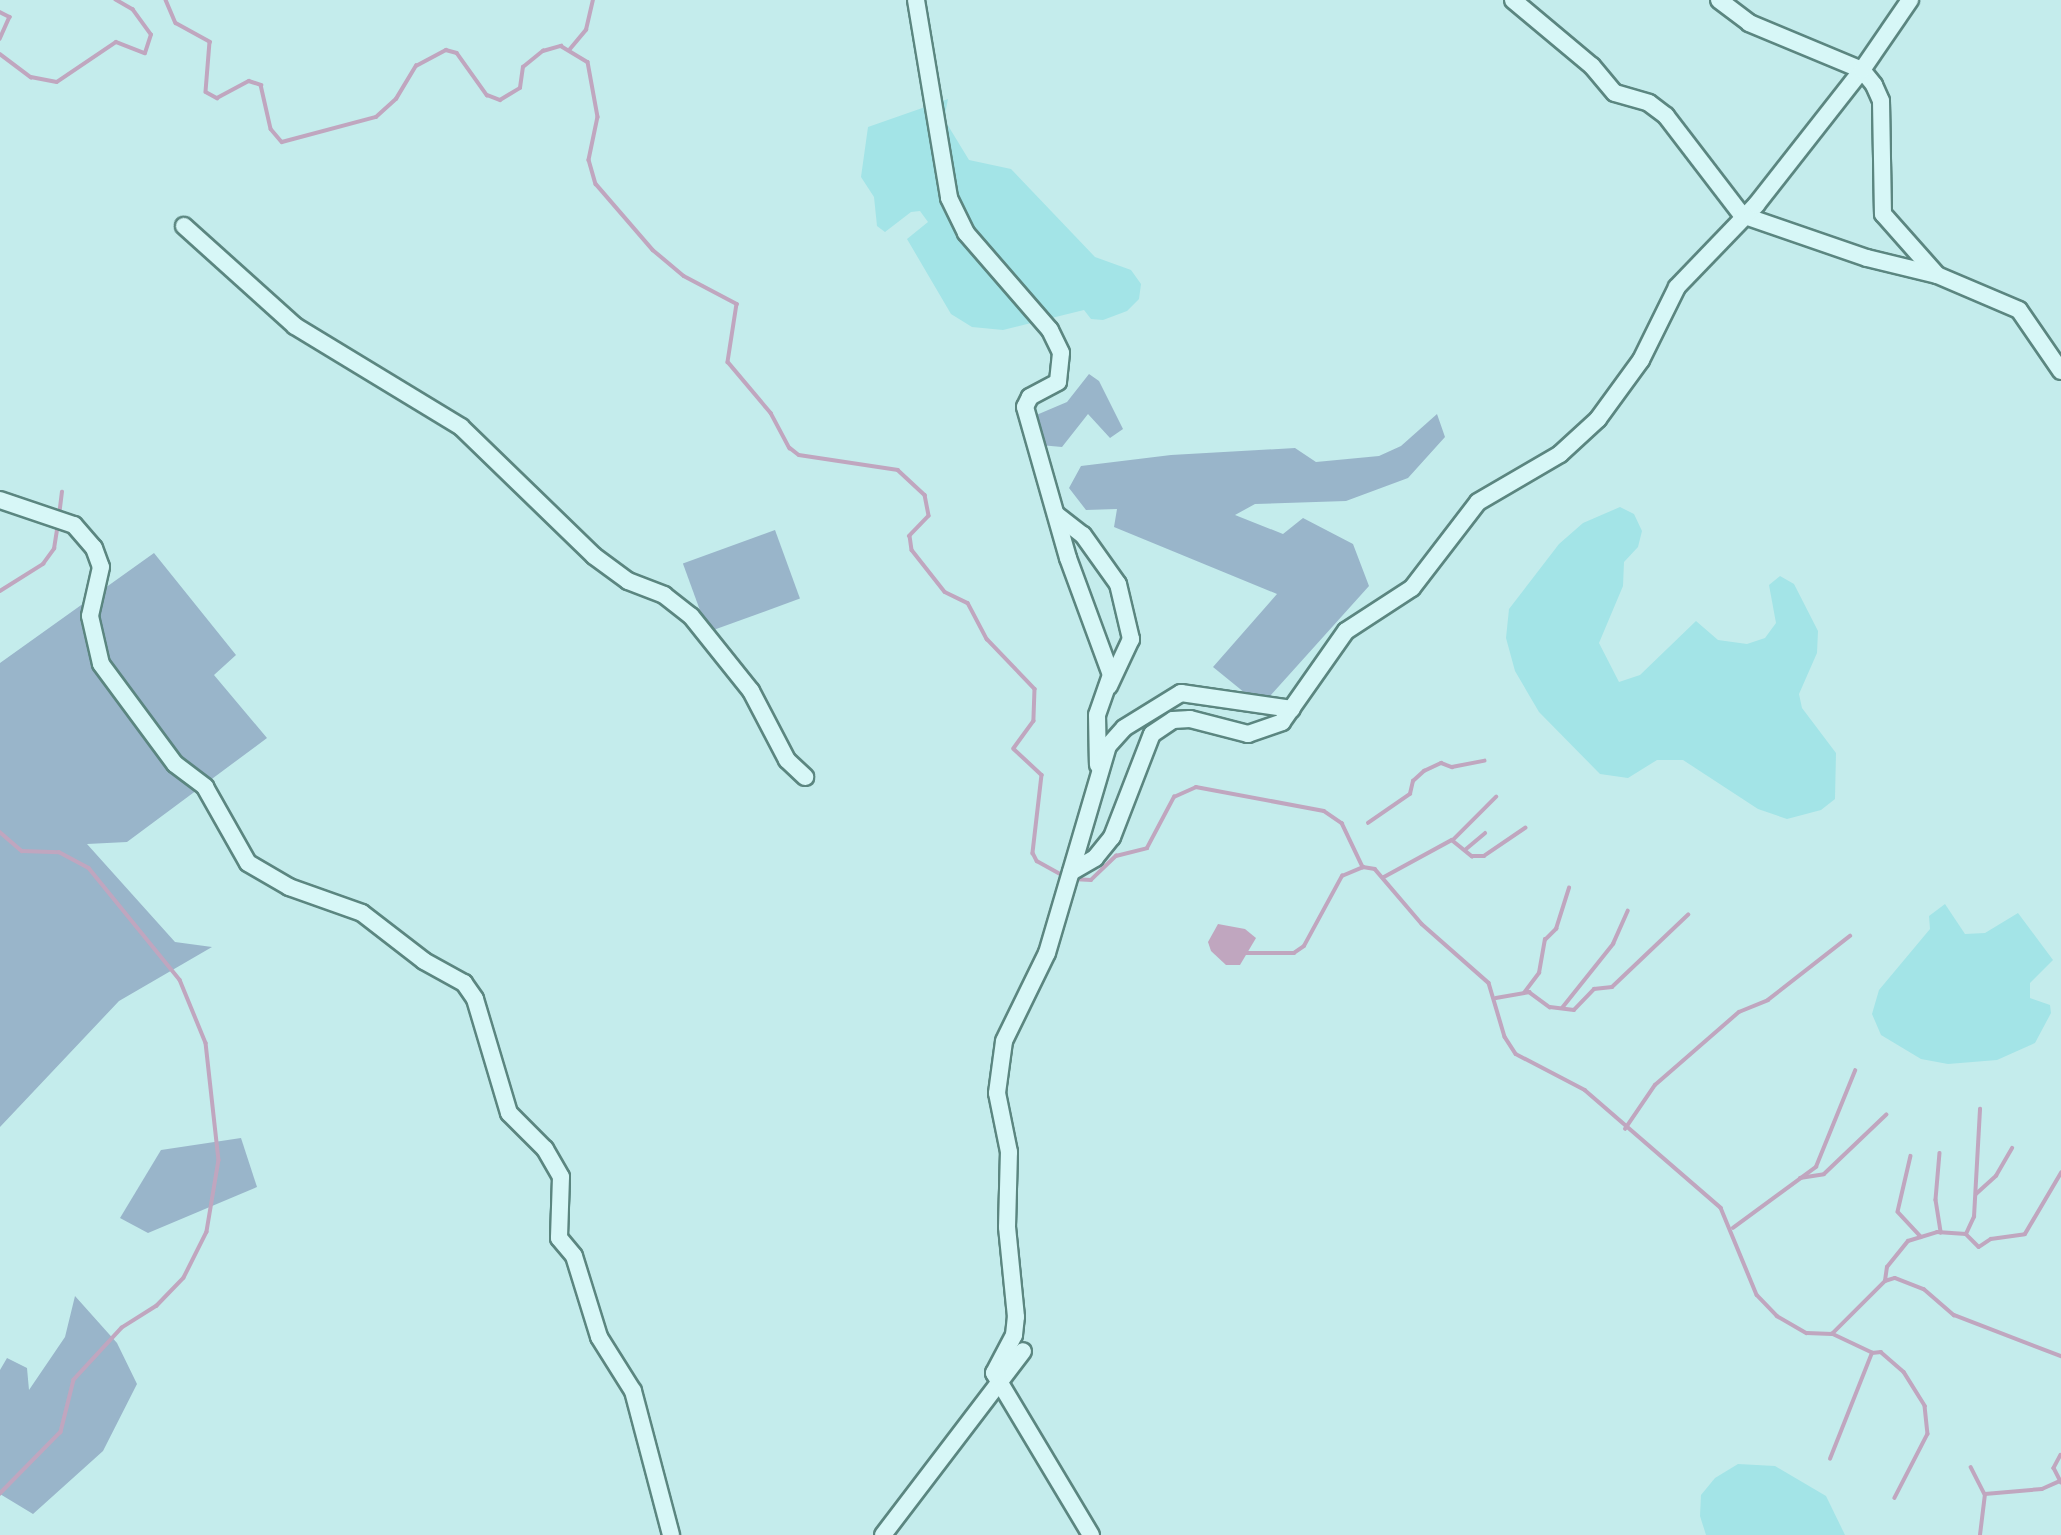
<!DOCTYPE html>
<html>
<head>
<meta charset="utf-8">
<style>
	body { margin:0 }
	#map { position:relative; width:2061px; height:1535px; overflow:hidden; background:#c4ecec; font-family:Spectral,serif }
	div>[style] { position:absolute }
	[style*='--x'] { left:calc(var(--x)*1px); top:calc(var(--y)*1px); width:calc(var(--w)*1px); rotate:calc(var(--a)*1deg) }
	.green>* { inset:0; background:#99b5ca; transform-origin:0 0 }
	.sand>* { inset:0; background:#a3e4e7 }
	.water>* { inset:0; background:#c0a6bf }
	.stream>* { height:3.5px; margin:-1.75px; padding:0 1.75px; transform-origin:1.75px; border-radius:1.75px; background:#c0a6bf }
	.roads { filter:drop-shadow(2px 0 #5b8680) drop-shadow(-2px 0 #5b8680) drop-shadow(0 2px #5b8680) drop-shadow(0 -2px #5b8680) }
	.minor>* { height:16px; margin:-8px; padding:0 8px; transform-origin:8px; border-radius:8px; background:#d7f7f7 }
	span { translate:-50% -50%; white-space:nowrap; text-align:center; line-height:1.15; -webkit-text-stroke:5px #d4f3f4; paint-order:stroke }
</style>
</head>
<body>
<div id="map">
	<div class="green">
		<i style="clip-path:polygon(1089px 374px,1099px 381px,1123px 429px,1110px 438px,1088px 414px,1062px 447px,1040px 445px,1034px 416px,1067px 402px)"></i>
		<i style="clip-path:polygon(1437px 414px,1445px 437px,1408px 478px,1346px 501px,1255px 504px,1235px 515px,1283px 534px,1303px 518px,1353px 544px,1369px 586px,1261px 706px,1213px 667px,1277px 594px,1114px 527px,1117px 509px,1086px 510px,1069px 488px,1081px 466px,1171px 455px,1295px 448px,1316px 462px,1379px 456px,1401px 446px)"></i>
		<i style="left:775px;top:530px;width:73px;height:98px;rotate:70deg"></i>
		<i style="clip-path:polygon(154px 553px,236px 655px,214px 675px,267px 738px,127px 842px,87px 844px,175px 942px,212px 947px,119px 1001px,0 1127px,0 663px)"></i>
		<i style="clip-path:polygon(241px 1138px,257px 1187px,148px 1233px,120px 1218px,161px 1150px)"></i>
		<i style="clip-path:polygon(75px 1296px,117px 1343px,137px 1384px,103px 1451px,33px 1514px,0 1494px,0 1370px,7px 1358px,27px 1368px,29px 1390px,65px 1337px)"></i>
	</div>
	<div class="sand">
		<i style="clip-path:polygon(948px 99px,944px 119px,969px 160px,1011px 169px,1095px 257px,1131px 270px,1141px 284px,1139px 299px,1127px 311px,1103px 320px,1091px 319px,1084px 310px,1003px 330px,972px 327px,951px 314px,907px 239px,928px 222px,920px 211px,911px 212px,885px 232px,877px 226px,874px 197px,861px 177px,868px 127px)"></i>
		<i style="clip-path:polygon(1620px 507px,1634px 514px,1642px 531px,1638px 547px,1624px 562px,1623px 586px,1599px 643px,1619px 682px,1640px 675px,1696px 621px,1718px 640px,1747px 644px,1765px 638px,1776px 623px,1769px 585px,1780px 576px,1794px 584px,1818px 631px,1817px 653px,1799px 694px,1802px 708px,1836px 753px,1835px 799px,1821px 810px,1787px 819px,1758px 809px,1683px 760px,1657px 760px,1628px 778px,1600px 774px,1539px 712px,1515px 671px,1506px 638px,1509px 609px,1559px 544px,1583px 523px)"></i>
		<i style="clip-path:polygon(1945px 904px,1965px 934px,1985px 933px,2018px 913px,2053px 960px,2030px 983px,2030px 998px,2050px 1005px,2051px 1013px,2035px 1043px,1997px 1060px,1948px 1064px,1921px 1059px,1881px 1035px,1872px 1014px,1879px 990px,1930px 929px,1929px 916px)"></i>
		<i style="clip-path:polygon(1738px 1464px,1775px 1466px,1826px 1496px,1845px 1535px,1706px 1535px,1700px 1516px,1701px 1495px,1715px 1478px)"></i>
	</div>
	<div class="water">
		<i style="clip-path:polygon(1218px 924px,1245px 929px,1256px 938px,1240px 965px,1226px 965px,1211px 951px,1208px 942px)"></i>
	</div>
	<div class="stream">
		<i style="--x:166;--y:0;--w:25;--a:67"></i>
		<i style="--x:176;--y:23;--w:39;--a:29"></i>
		<i style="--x:210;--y:42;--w:50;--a:94.6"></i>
		<i style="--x:206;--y:92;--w:13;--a:29"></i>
		<i style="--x:217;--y:98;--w:36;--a:-28"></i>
		<i style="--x:249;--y:81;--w:13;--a:18"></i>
		<i style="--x:261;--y:85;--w:45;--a:77.2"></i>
		<i style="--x:271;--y:129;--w:17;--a:50"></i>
		<i style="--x:282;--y:142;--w:97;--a:-14.9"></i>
		<i style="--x:376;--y:117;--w:27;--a:-42"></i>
		<i style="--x:396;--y:99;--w:39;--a:-59"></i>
		<i style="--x:416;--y:66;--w:34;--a:-28"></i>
		<i style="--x:446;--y:50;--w:11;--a:15"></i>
		<i style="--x:457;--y:53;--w:52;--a:54.5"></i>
		<i style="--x:487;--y:95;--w:14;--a:21"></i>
		<i style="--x:500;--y:100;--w:23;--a:-31"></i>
		<i style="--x:520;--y:88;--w:21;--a:-82"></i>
		<i style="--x:523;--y:67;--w:26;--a:-39"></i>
		<i style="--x:543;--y:51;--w:19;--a:-16"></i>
		<i style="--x:561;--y:46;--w:31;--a:31"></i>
		<i style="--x:588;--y:62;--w:56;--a:79.7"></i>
		<i style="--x:598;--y:117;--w:44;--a:101.8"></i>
		<i style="--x:589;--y:160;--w:25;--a:74"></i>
		<i style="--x:596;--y:184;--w:87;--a:49.2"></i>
		<i style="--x:653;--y:250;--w:40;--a:40"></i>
		<i style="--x:684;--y:276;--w:60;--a:27.8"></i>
		<i style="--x:737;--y:304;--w:59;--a:98.8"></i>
		<i style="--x:728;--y:362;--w:67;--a:49.9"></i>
		<i style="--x:771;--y:413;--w:40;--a:62"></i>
		<i style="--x:790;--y:448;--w:11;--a:38"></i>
		<i style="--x:799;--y:455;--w:100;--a:8.6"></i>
		<i style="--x:898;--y:470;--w:37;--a:43"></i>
		<i style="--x:925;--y:495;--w:21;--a:79"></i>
		<i style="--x:929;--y:516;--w:28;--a:134"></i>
		<i style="--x:910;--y:536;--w:14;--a:82"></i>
		<i style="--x:912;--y:550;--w:53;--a:51.8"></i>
		<i style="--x:945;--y:592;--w:25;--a:26"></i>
		<i style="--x:968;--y:603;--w:41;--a:62.2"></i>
		<i style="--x:987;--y:639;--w:69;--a:46.2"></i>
		<i style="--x:1035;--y:689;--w:32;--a:92"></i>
		<i style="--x:1034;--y:721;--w:34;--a:126"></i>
		<i style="--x:1014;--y:749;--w:38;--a:43"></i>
		<i style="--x:1042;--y:775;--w:79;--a:96.6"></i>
		<i style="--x:1033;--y:853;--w:9;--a:63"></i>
		<i style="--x:1037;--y:861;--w:33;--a:29"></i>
		<i style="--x:0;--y:12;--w:11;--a:27"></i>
		<i style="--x:10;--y:17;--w:24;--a:114"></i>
		<i style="--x:570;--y:49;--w:25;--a:-50"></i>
		<i style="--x:586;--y:30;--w:31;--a:-77"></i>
		<i style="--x:0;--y:54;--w:39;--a:37"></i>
		<i style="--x:31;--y:77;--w:26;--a:11"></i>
		<i style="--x:57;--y:82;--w:71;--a:-34.1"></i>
		<i style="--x:116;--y:42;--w:31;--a:21"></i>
		<i style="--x:145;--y:53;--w:19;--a:-72"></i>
		<i style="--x:151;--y:35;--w:31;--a:-126"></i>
		<i style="--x:133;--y:10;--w:20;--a:-150"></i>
		<i style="--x:59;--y:516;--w:24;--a:-83"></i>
		<i style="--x:0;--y:591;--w:51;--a:-32.1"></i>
		<i style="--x:43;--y:564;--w:19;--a:-54"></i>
		<i style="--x:54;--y:549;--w:25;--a:-81"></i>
		<i style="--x:1368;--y:823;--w:51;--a:-34.6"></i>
		<i style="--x:1410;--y:794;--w:13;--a:-77"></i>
		<i style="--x:1413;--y:781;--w:15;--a:-42"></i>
		<i style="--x:1424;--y:771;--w:19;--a:-25"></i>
		<i style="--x:1441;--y:763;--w:12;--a:20"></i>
		<i style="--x:1452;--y:767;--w:33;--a:-11"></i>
		<i style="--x:0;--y:832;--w:29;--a:41"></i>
		<i style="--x:22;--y:851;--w:37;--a:2"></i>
		<i style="--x:59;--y:852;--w:34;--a:28"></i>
		<i style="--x:89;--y:868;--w:144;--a:50.9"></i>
		<i style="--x:180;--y:980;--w:68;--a:67.6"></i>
		<i style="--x:206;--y:1043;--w:118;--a:83.7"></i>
		<i style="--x:219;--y:1160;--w:73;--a:99.5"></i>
		<i style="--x:207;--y:1232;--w:51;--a:116.6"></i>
		<i style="--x:184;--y:1278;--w:39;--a:134"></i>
		<i style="--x:157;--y:1306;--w:41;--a:147.8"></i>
		<i style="--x:122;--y:1328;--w:71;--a:132.7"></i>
		<i style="--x:74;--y:1380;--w:54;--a:104"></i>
		<i style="--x:61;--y:1432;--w:87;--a:134.5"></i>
		<i style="--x:1453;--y:840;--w:61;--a:-45"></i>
		<i style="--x:1465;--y:850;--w:26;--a:-40"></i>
		<i style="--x:1384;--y:877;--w:77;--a:-28.6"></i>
		<i style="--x:1452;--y:840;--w:26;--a:39"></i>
		<i style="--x:1472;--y:856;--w:12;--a:0"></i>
		<i style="--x:1484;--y:856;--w:50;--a:-34.3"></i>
		<i style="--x:1073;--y:879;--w:18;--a:3"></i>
		<i style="--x:1091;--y:880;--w:35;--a:-44"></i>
		<i style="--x:1116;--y:856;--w:32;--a:-14"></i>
		<i style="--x:1147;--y:848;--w:58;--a:-62.1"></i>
		<i style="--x:1174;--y:797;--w:24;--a:-24"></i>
		<i style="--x:1196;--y:787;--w:130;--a:10.6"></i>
		<i style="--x:1324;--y:811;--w:22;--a:34"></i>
		<i style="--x:1342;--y:823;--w:49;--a:64.5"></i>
		<i style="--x:1246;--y:953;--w:48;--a:0"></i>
		<i style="--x:1294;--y:953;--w:12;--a:-35"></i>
		<i style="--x:1304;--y:946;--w:80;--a:-61.5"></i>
		<i style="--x:1342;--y:876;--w:23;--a:-23"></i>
		<i style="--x:1363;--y:867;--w:12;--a:9"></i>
		<i style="--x:1375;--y:869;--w:72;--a:49.5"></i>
		<i style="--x:1422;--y:924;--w:89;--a:41.4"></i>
		<i style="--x:1489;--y:983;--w:56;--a:73.5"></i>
		<i style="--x:1505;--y:1037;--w:20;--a:57"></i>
		<i style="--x:1516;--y:1054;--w:78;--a:27.6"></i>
		<i style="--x:1585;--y:1090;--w:180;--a:40.9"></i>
		<i style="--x:1721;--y:1208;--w:94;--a:67.5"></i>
		<i style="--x:1757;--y:1295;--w:29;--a:46"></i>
		<i style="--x:1777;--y:1316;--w:34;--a:30"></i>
		<i style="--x:1807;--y:1333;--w:25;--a:2"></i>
		<i style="--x:1832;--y:1334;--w:75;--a:-45"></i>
		<i style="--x:1885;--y:1281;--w:10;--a:-17"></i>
		<i style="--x:1895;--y:1278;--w:31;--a:21"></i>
		<i style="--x:1924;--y:1289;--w:40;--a:41"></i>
		<i style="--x:1954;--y:1315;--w:115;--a:21"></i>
		<i style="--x:1524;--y:993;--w:25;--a:-53"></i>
		<i style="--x:1539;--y:973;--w:34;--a:-80"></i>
		<i style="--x:1545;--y:940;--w:16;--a:-45"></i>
		<i style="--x:1556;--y:929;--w:43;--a:-72.4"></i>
		<i style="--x:1496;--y:998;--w:34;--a:-10"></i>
		<i style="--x:1529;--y:992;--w:26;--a:36"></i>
		<i style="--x:1550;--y:1007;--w:24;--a:7"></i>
		<i style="--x:1574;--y:1010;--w:29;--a:-46"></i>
		<i style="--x:1594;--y:989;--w:18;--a:-6"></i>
		<i style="--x:1612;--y:987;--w:105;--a:-43.5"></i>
		<i style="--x:1562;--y:1008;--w:82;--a:-51.4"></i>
		<i style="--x:1613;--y:944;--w:36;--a:-66"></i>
		<i style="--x:1625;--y:1129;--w:53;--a:-55.7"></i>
		<i style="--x:1655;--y:1085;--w:111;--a:-41"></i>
		<i style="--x:1739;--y:1012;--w:31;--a:-22"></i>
		<i style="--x:1768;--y:1000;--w:104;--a:-38"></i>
		<i style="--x:1940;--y:1153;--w:47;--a:94.9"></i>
		<i style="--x:1936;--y:1200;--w:33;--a:81"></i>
		<i style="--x:1911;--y:1156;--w:57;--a:103.1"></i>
		<i style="--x:1898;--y:1212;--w:34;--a:47"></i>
		<i style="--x:1800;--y:1178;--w:24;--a:-9"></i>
		<i style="--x:1824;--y:1174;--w:86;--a:-43.6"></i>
		<i style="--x:1976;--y:1194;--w:27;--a:-42"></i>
		<i style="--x:1996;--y:1176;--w:32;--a:-60"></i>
		<i style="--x:1733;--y:1228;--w:103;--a:-36.3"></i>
		<i style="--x:1816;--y:1167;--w:104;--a:-67.9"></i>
		<i style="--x:1966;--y:1234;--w:18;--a:45"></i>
		<i style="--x:1979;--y:1247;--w:14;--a:-34"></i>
		<i style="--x:1991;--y:1239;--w:34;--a:-8"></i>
		<i style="--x:2025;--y:1234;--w:71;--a:-59.5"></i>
		<i style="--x:1885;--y:1281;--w:14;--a:-82"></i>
		<i style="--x:1887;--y:1267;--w:33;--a:-51"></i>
		<i style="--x:1908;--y:1241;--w:30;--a:-17"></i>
		<i style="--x:1937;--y:1232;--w:29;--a:4"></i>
		<i style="--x:1966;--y:1234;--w:19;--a:-65"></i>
		<i style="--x:1974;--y:1217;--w:108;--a:-86.8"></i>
		<i style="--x:1872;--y:1353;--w:9;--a:-6"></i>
		<i style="--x:1881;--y:1352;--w:30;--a:41"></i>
		<i style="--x:1904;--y:1372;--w:40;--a:58"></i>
		<i style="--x:1925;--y:1406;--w:28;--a:84"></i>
		<i style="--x:1928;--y:1434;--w:72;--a:117.3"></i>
		<i style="--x:2061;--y:1455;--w:15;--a:118"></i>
		<i style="--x:2054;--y:1468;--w:16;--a:63"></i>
		<i style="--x:1830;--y:1459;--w:114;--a:-68.4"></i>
		<i style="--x:1872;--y:1353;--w:44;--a:-154.6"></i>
		<i style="--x:1971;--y:1467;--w:30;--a:63"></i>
		<i style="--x:1980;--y:1535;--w:41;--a:-83"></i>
		<i style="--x:1985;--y:1494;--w:57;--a:-5"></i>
		<i style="--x:2042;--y:1489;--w:20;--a:-24"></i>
	</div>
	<div class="roads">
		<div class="minor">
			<i style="--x:916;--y:0;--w:201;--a:80.5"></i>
			<i style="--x:949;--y:198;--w:39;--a:64"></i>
			<i style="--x:966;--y:233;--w:128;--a:49.1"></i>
			<i style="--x:1050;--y:330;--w:25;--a:64"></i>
			<i style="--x:1061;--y:353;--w:29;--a:96"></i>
			<i style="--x:1058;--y:382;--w:32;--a:152"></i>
			<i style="--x:1030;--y:397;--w:11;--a:117"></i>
			<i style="--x:1025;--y:407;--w:157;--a:74.1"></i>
			<i style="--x:1068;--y:558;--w:125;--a:69.8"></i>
			<i style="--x:1111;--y:675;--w:42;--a:109.3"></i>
			<i style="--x:1097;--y:715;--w:50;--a:88.9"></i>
			<i style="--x:1513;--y:0;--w:103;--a:39.9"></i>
			<i style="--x:1592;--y:66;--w:35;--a:50"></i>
			<i style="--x:1615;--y:93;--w:35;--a:16"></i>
			<i style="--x:1649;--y:103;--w:21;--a:37"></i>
			<i style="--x:1666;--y:116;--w:125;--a:52.5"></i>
			<i style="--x:1742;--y:215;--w:132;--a:19"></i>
			<i style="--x:1867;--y:258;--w:72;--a:13.7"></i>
			<i style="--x:1937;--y:275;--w:89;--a:23.1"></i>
			<i style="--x:2019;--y:310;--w:74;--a:55.5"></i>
			<i style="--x:1719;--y:0;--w:38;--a:37"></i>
			<i style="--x:1749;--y:23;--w:122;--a:22.6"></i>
			<i style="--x:1862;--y:70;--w:19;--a:51"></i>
			<i style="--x:1874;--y:85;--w:17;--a:66"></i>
			<i style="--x:1881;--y:101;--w:113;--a:89"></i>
			<i style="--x:1883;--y:214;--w:81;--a:48.5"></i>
			<i style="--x:184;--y:226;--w:149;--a:42"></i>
			<i style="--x:295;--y:326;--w:194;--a:31.3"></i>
			<i style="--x:461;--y:427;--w:185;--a:44.1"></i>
			<i style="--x:594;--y:556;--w:42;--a:36.3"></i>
			<i style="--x:628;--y:581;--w:39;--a:21"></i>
			<i style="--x:664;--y:595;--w:34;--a:38"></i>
			<i style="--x:691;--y:616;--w:96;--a:51.3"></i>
			<i style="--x:751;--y:691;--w:78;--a:62.4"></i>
			<i style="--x:787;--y:760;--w:25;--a:43"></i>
			<i style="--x:0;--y:500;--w:78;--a:18.7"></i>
			<i style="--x:74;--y:525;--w:30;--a:49"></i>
			<i style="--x:94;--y:548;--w:20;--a:70"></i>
			<i style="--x:101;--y:567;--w:50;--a:102.7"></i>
			<i style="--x:90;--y:616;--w:49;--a:77.1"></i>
			<i style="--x:101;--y:664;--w:124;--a:53.5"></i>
			<i style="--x:175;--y:764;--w:38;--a:37"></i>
			<i style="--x:205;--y:787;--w:87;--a:60.5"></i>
			<i style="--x:248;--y:863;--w:48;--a:30.3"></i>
			<i style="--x:289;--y:887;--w:77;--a:19.6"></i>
			<i style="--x:362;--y:913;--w:78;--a:37.7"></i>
			<i style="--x:424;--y:961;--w:46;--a:28.8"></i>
			<i style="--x:464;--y:983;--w:19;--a:55"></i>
			<i style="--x:475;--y:999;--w:119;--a:73.4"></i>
			<i style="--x:509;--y:1113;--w:51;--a:45"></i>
			<i style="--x:545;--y:1149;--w:32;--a:60"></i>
			<i style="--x:561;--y:1177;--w:61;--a:91.9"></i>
			<i style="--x:559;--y:1238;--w:23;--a:50"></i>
			<i style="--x:574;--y:1256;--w:85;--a:72.8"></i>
			<i style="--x:599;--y:1337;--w:64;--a:57.8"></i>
			<i style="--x:633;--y:1391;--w:149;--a:75.2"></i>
			<i style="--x:1057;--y:515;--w:33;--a:38"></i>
			<i style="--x:1083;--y:535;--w:60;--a:54.5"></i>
			<i style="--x:1118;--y:584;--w:57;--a:76.7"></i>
			<i style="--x:1131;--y:639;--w:52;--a:115.1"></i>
			<i style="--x:1071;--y:872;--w:28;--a:-30"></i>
			<i style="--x:1095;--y:858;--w:27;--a:-51"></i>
			<i style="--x:1112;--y:837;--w:110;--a:-68.8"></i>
			<i style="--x:1152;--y:734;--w:25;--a:-34"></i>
			<i style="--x:1173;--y:720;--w:17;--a:-3"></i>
			<i style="--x:1190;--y:719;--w:60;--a:14.5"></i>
			<i style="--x:1248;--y:734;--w:36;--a:-19"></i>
			<i style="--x:1282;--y:722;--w:111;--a:-54.9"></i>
			<i style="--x:1346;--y:631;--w:79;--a:-33.1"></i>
			<i style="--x:1412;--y:588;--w:108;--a:-52.5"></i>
			<i style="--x:1478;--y:502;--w:95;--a:-30.3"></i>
			<i style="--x:1560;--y:454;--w:52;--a:-42.6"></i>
			<i style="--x:1598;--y:419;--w:73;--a:-53.9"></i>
			<i style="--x:1641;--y:360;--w:81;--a:-63.7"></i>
			<i style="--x:1677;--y:287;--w:114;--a:-46.1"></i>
			<i style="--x:1756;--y:205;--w:172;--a:-51.9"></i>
			<i style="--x:1862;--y:70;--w:85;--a:-55.6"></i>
			<i style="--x:883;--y:1535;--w:231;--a:-52.7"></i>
			<i style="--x:1091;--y:1535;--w:189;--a:-120.9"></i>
			<i style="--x:994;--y:1373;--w:43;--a:-62.2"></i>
			<i style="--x:1014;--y:1335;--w:18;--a:-84"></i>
			<i style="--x:1016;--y:1317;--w:90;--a:-95.7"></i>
			<i style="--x:1007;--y:1227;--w:75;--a:-88.5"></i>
			<i style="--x:1009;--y:1152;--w:60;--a:-101.5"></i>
			<i style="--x:997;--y:1093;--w:52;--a:-82.3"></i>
			<i style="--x:1004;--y:1041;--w:98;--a:-64"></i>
			<i style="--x:1047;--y:953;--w:216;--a:-73.6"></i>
			<i style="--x:1108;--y:746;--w:24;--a:-48"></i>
			<i style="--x:1124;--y:728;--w:67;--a:-31.6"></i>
			<i style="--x:1181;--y:693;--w:112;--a:8.2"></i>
		</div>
	</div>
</div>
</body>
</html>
